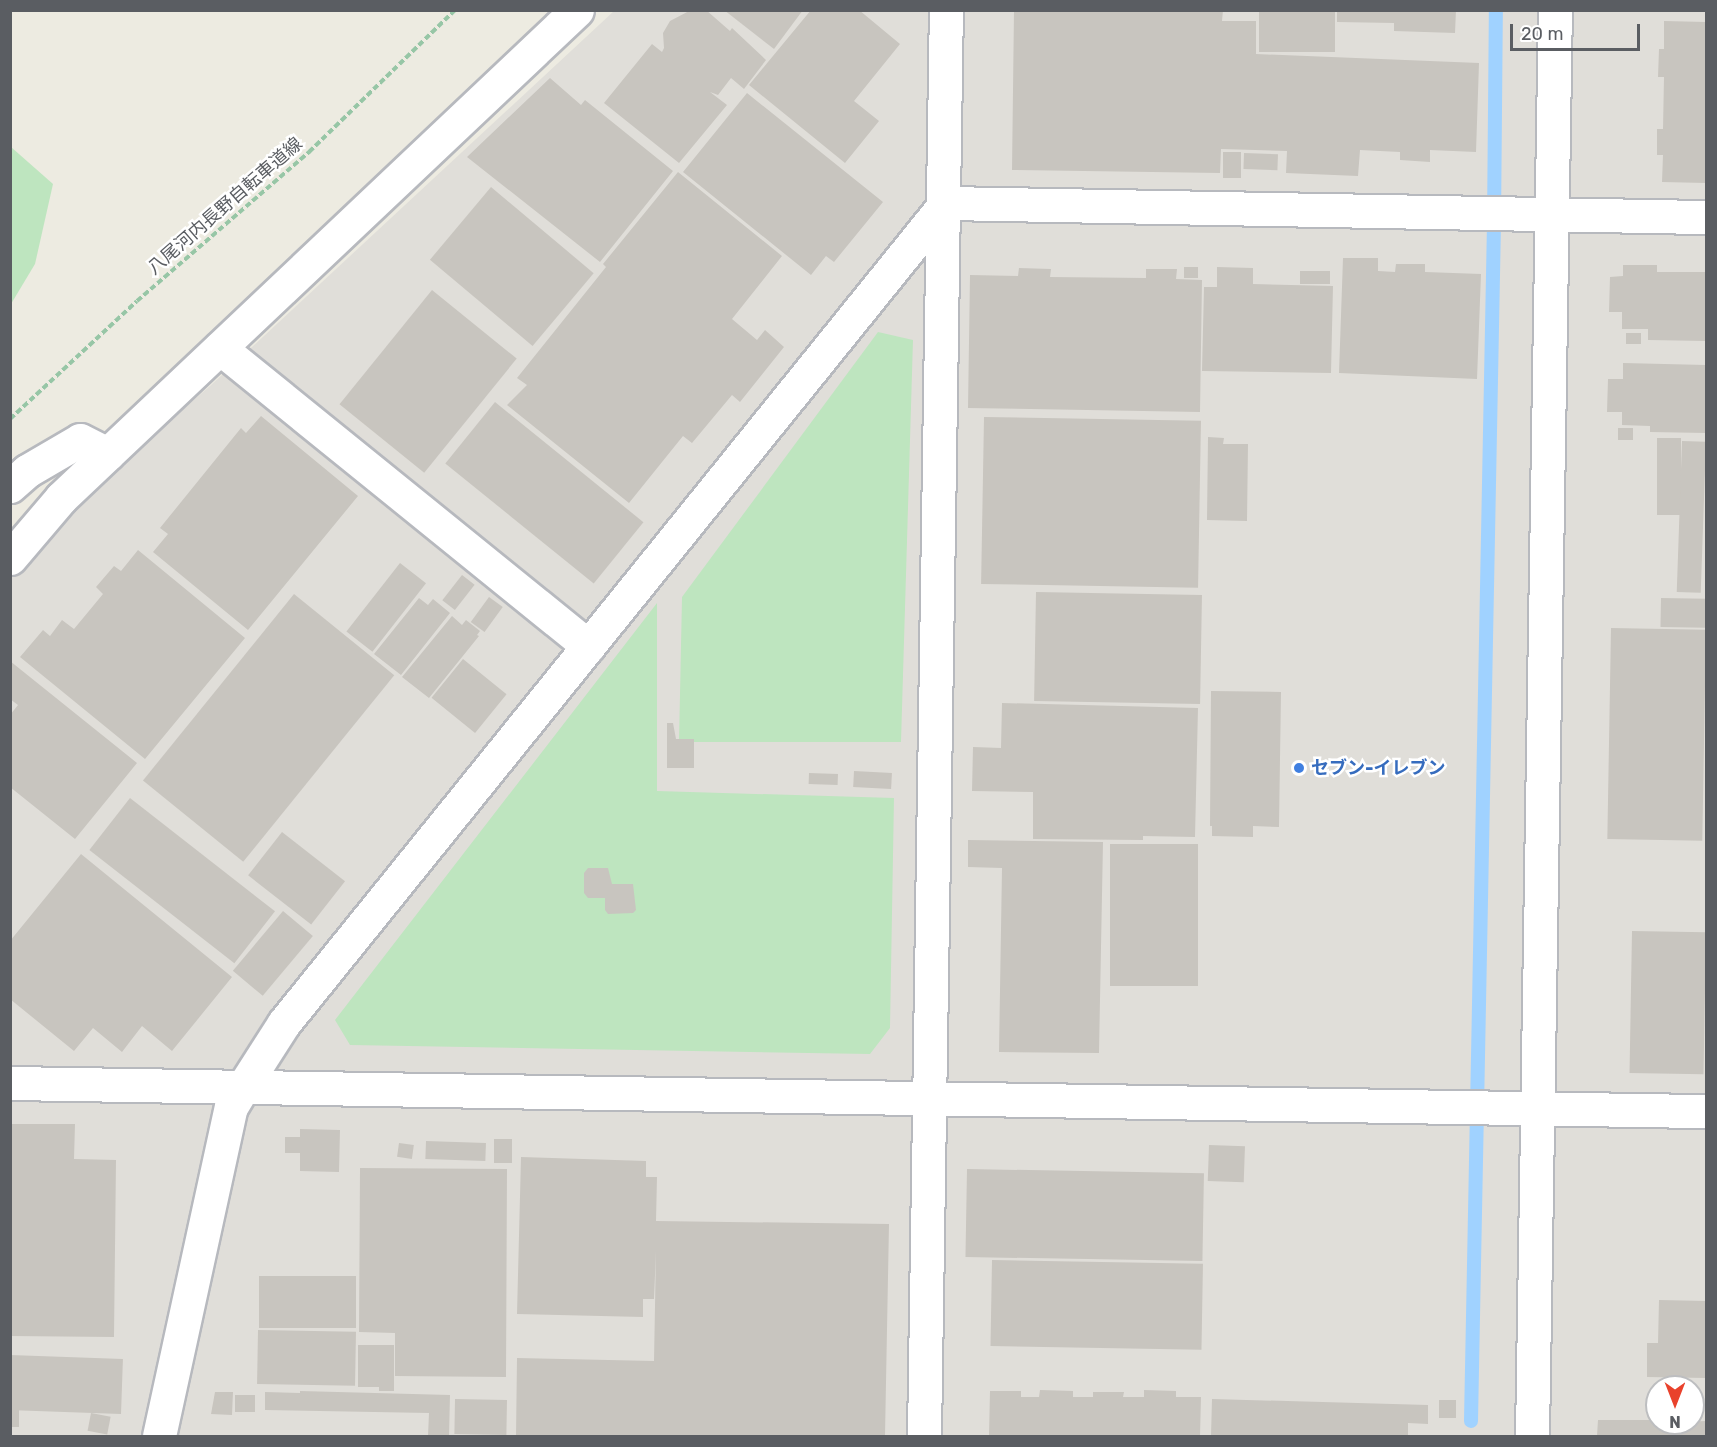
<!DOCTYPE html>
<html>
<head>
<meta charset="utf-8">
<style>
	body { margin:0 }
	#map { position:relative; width:1717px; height:1447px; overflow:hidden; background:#edebe1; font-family:Rubik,"Noto Sans JP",sans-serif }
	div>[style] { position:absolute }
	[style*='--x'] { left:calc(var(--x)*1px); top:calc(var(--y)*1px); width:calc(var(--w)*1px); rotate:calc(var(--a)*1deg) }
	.industrial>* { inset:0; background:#e0ded9 }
	.green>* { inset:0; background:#bee5bf }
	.stream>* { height:14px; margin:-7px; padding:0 7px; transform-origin:7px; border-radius:7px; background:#a0d2ff }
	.building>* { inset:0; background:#c8c5bf; transform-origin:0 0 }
	.path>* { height:4px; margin-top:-2px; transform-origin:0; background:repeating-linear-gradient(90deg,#97c6a6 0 6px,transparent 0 9px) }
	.roads { filter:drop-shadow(2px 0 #b7b9be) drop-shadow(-2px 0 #b7b9be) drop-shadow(0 2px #b7b9be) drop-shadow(0 -2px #b7b9be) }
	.street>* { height:33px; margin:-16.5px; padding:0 16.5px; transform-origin:16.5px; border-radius:16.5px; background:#fff }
	.secondary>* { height:33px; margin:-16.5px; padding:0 16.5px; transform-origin:16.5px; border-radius:16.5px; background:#fff }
	.dots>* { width:16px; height:16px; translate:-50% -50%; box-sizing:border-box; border:3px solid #fff; border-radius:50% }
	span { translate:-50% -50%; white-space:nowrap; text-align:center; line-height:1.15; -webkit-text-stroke:5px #fff; paint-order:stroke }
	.street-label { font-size:18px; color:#5a5d62 }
	.shop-label { font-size:18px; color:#366cbe; font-weight:700 }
	.left { translate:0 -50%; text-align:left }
	.frame { position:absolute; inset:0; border:12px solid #5a5d62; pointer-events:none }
	.north { position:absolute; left:1645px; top:1375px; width:60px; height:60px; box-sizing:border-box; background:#fff; border:2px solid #bdbec0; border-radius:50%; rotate:180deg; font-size:16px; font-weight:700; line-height:24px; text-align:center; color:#5a5d62 }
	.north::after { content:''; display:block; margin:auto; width:21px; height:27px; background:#e9422c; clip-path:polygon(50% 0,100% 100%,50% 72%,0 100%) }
	.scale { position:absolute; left:1510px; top:24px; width:130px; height:27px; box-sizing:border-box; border:3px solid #5a5d62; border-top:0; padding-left:8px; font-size:18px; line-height:21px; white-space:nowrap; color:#5a5d62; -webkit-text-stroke:4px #fff; paint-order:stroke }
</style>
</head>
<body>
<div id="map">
	<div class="industrial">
		<i style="clip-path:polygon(evenodd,614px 11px,1706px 11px,1706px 1436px,11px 1436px,10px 577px,56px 519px,210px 386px,614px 11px,1657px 1387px,1693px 1387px,1693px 1423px,1657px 1423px,1657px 1387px)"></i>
	</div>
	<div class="green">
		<i style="clip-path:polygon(11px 147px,53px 184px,35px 264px,11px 304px)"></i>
		<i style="clip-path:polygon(878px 332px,913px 340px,901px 742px,679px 742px,682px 597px)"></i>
		<i style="clip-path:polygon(657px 603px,657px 791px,894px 798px,890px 1028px,870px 1054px,350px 1045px,335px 1020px)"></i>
	</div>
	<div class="stream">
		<i style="--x:1471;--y:1421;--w:1197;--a:-88.9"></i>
		<i style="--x:1494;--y:224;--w:214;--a:-89.5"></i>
	</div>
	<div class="building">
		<i style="clip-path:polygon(691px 10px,706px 10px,730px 31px,732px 28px,766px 60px,744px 89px,731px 78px,718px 95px,710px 92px,727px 105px,679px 163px,604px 103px,652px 44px,662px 52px,664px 48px,663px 33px,670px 21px)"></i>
		<i style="clip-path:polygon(724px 10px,803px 10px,774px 49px)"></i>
		<i style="clip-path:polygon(811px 10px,859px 10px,900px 44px,854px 101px,879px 121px,845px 163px,749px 85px)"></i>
		<i style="clip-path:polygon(1014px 10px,1223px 10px,1222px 21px,1256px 21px,1256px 54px,1479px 63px,1476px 152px,1430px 150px,1430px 162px,1400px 160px,1400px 152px,1360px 150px,1358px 176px,1286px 173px,1287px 151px,1221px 149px,1220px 173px,1012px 170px)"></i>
		<i style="left:1259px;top:10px;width:76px;height:42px"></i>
		<i style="clip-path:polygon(1337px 10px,1456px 10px,1455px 33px,1394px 31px,1394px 23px,1337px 22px)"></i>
		<i style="clip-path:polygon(1664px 21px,1706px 22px,1706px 183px,1662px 182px,1663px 155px,1657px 155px,1657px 129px,1663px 129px,1664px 77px,1658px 77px,1659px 49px,1664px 49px)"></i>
		<i style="clip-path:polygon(550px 78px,581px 105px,585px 100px,673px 171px,600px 262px,467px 157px)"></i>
		<i style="clip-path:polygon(747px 93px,883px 202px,834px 262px,826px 256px,811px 275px,683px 172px)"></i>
		<i style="left:1223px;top:152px;width:18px;height:26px"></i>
		<i style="left:1244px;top:153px;width:34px;height:16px;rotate:2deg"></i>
		<i style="clip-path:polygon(678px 172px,782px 256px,732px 319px,757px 340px,765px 330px,784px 347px,740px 402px,732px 395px,692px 443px,683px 436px,629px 503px,507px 405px,527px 385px,517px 378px,606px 267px,603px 264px)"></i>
		<i style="left:491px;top:187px;width:134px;height:95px;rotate:40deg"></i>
		<i style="clip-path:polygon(1343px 258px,1378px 258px,1378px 271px,1395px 272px,1396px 264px,1425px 264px,1425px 272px,1481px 274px,1477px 379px,1339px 373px)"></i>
		<i style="clip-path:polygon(1623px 265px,1657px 265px,1657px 272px,1706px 272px,1706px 341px,1648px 340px,1648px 329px,1622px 329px,1622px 312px,1609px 312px,1610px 277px,1623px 276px)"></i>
		<i style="left:1184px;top:267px;width:14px;height:11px"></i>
		<i style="clip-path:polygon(1217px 267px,1253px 268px,1253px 284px,1333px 286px,1331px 373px,1202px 371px,1204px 287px,1217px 287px)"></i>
		<i style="clip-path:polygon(1019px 268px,1051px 269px,1050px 277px,1146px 278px,1146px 269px,1177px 269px,1176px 279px,1202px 280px,1200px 412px,968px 408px,970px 275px,1018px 276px)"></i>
		<i style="left:1300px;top:271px;width:30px;height:13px"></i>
		<i style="left:432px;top:290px;width:109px;height:147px;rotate:39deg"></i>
		<i style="left:1626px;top:333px;width:15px;height:11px"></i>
		<i style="clip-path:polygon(1623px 363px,1706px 365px,1706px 433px,1650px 432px,1650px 426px,1622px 425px,1622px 412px,1607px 412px,1608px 379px,1623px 379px)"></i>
		<i style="left:495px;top:402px;width:191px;height:79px;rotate:39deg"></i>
		<i style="clip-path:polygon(261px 416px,358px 496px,248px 630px,153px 552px,168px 534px,160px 528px,241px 428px,246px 433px)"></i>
		<i style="left:984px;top:417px;width:217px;height:167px;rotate:1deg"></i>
		<i style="left:1618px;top:428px;width:15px;height:12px"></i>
		<i style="clip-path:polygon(1208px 437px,1224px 438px,1223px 444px,1248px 444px,1247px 521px,1207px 520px)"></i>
		<i style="left:1657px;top:438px;width:24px;height:77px"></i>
		<i style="left:1682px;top:441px;width:24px;height:151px;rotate:2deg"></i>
		<i style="clip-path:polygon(138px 550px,245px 638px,145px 759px,20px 657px,43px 630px,50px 636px,62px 620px,74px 629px,103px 594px,96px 587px,114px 566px,121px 571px)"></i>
		<i style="left:400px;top:563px;width:33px;height:87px;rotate:38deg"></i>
		<i style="left:462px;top:575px;width:16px;height:32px;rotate:38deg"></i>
		<i style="left:1036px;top:592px;width:166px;height:109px;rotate:1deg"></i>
		<i style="left:294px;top:594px;width:129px;height:240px;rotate:39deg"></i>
		<i style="left:489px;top:597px;width:17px;height:31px;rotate:36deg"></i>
		<i style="clip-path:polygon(419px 598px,428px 605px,433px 599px,450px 613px,401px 675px,374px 654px)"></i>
		<i style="left:1661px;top:598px;width:45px;height:29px;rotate:1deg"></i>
		<i style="clip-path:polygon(452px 616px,462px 625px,466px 620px,480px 631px,477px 635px,479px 636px,429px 698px,402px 677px)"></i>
		<i style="left:1611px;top:628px;width:95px;height:211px;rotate:1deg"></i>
		<i style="left:463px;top:659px;width:56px;height:50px;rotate:39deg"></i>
		<i style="clip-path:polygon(10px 661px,137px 763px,75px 839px,10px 787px,10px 715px,18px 705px,10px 699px)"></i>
		<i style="clip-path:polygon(1211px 691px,1281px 692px,1279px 827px,1253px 826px,1253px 837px,1212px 836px,1212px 826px,1210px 826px)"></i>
		<i style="clip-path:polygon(1002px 703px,1198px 708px,1195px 837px,1143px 836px,1143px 840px,1033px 839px,1033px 792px,972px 791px,973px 747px,1001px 748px)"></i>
		<i style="clip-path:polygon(667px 723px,673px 723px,676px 739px,694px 739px,694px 768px,667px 768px)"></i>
		<i style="left:854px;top:771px;width:38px;height:16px;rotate:3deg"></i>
		<i style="left:809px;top:773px;width:29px;height:11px;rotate:2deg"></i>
		<i style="left:130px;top:798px;width:184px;height:66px;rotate:38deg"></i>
		<i style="left:282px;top:832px;width:80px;height:55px;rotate:38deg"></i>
		<i style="clip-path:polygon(968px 840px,1103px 842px,1099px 1053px,999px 1052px,1002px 868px,968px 867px)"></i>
		<i style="left:1110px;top:844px;width:88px;height:142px"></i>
		<i style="clip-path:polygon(81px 854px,232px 977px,172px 1051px,142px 1026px,122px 1052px,93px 1028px,74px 1051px,10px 999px,10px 941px)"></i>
		<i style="clip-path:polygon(588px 868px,608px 868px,612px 884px,633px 884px,636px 910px,633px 913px,608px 914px,605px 910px,605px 898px,588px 898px,584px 893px,584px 873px)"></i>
		<i style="left:283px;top:911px;width:39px;height:78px;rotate:40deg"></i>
		<i style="left:1632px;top:931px;width:74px;height:142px;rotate:1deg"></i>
		<i style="clip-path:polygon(10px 1124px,75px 1124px,74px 1159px,116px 1160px,114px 1337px,10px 1336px)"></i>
		<i style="clip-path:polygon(300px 1129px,340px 1130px,339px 1172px,300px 1171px,300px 1153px,285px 1153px,285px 1137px,300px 1137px)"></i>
		<i style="left:494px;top:1139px;width:18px;height:24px"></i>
		<i style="left:426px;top:1141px;width:60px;height:18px;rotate:2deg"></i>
		<i style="left:399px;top:1143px;width:15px;height:14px;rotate:8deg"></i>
		<i style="left:1209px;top:1145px;width:36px;height:36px;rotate:2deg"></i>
		<i style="clip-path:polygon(521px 1157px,646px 1161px,646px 1177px,657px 1177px,656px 1221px,889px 1224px,885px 1436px,516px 1436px,517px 1358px,654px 1361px,656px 1251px,654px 1299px,643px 1299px,643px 1317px,517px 1314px)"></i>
		<i style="clip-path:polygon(360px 1168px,507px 1169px,506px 1377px,395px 1376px,395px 1333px,359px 1332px)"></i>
		<i style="left:967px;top:1169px;width:237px;height:88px;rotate:1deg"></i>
		<i style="left:992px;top:1260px;width:211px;height:86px;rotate:1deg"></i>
		<i style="left:259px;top:1276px;width:97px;height:52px"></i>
		<i style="clip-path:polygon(1659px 1300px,1706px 1301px,1706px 1378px,1647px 1377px,1647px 1343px,1658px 1343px)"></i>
		<i style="left:258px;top:1330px;width:98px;height:54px;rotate:1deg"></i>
		<i style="clip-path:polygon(358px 1345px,394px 1345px,394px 1391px,379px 1391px,379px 1387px,358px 1387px)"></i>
		<i style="left:10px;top:1355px;width:113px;height:55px;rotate:2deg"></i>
		<i style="clip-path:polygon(1040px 1390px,1073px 1391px,1073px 1397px,1093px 1397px,1093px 1392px,1124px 1392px,1123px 1397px,1144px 1397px,1144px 1390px,1176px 1391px,1176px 1397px,1201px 1397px,1200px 1436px,989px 1436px,990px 1391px,1021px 1391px,1021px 1397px,1039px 1397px)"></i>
		<i style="clip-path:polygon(300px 1391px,450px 1395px,449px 1436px,428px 1436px,429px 1413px,265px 1410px,265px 1392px,300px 1393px)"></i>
		<i style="clip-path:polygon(215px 1392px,233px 1392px,232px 1415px,211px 1414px)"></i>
		<i style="left:235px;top:1395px;width:20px;height:17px"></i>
		<i style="left:455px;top:1399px;width:52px;height:35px;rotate:1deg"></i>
		<i style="clip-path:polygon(1212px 1399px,1428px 1405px,1428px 1424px,1408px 1423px,1408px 1436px,1211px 1436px)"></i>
		<i style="left:1439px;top:1400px;width:17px;height:18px"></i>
		<i style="left:10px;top:1410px;width:9px;height:17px"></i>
		<i style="left:91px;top:1413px;width:20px;height:18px;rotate:11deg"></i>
		<i style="clip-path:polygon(1598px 1420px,1657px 1420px,1657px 1423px,1706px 1421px,1705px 1436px,1597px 1436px)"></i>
	</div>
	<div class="path">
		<i style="--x:10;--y:419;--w:173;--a:-42.9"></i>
		<i style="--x:137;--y:301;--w:228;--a:-40.9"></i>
		<i style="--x:309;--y:152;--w:204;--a:-44.2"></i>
	</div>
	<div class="roads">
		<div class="street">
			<i style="--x:10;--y:486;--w:23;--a:-41"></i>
			<i style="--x:27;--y:471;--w:61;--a:-30.3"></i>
			<i style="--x:80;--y:440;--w:31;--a:27"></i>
		</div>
		<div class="secondary">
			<i style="--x:220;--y:348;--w:474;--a:39"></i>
			<i style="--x:10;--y:558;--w:79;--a:-49.6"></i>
			<i style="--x:61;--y:498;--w:710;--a:-43.4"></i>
			<i style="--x:10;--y:1083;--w:1696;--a:0.95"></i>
			<i style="--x:159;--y:1436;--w:337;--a:-77.7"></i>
			<i style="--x:231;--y:1107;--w:23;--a:-59"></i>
			<i style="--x:243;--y:1087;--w:76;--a:-57.4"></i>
			<i style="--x:284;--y:1023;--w:1054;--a:-51.09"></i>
			<i style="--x:946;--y:203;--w:760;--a:1.06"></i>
			<i style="--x:924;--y:1436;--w:1426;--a:-89.12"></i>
			<i style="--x:1532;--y:1436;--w:1426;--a:-89.08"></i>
		</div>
	</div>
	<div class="dots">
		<i style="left:1299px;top:768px;background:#3f7fe0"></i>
	</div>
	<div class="street-label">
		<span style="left:225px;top:206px;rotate:-41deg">八尾河内長野自転車道線</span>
	</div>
	<div class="shop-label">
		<span class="left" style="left:1311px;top:768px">セブン-イレブン</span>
	</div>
	<div class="frame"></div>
	<div class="north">N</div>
	<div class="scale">20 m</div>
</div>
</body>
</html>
